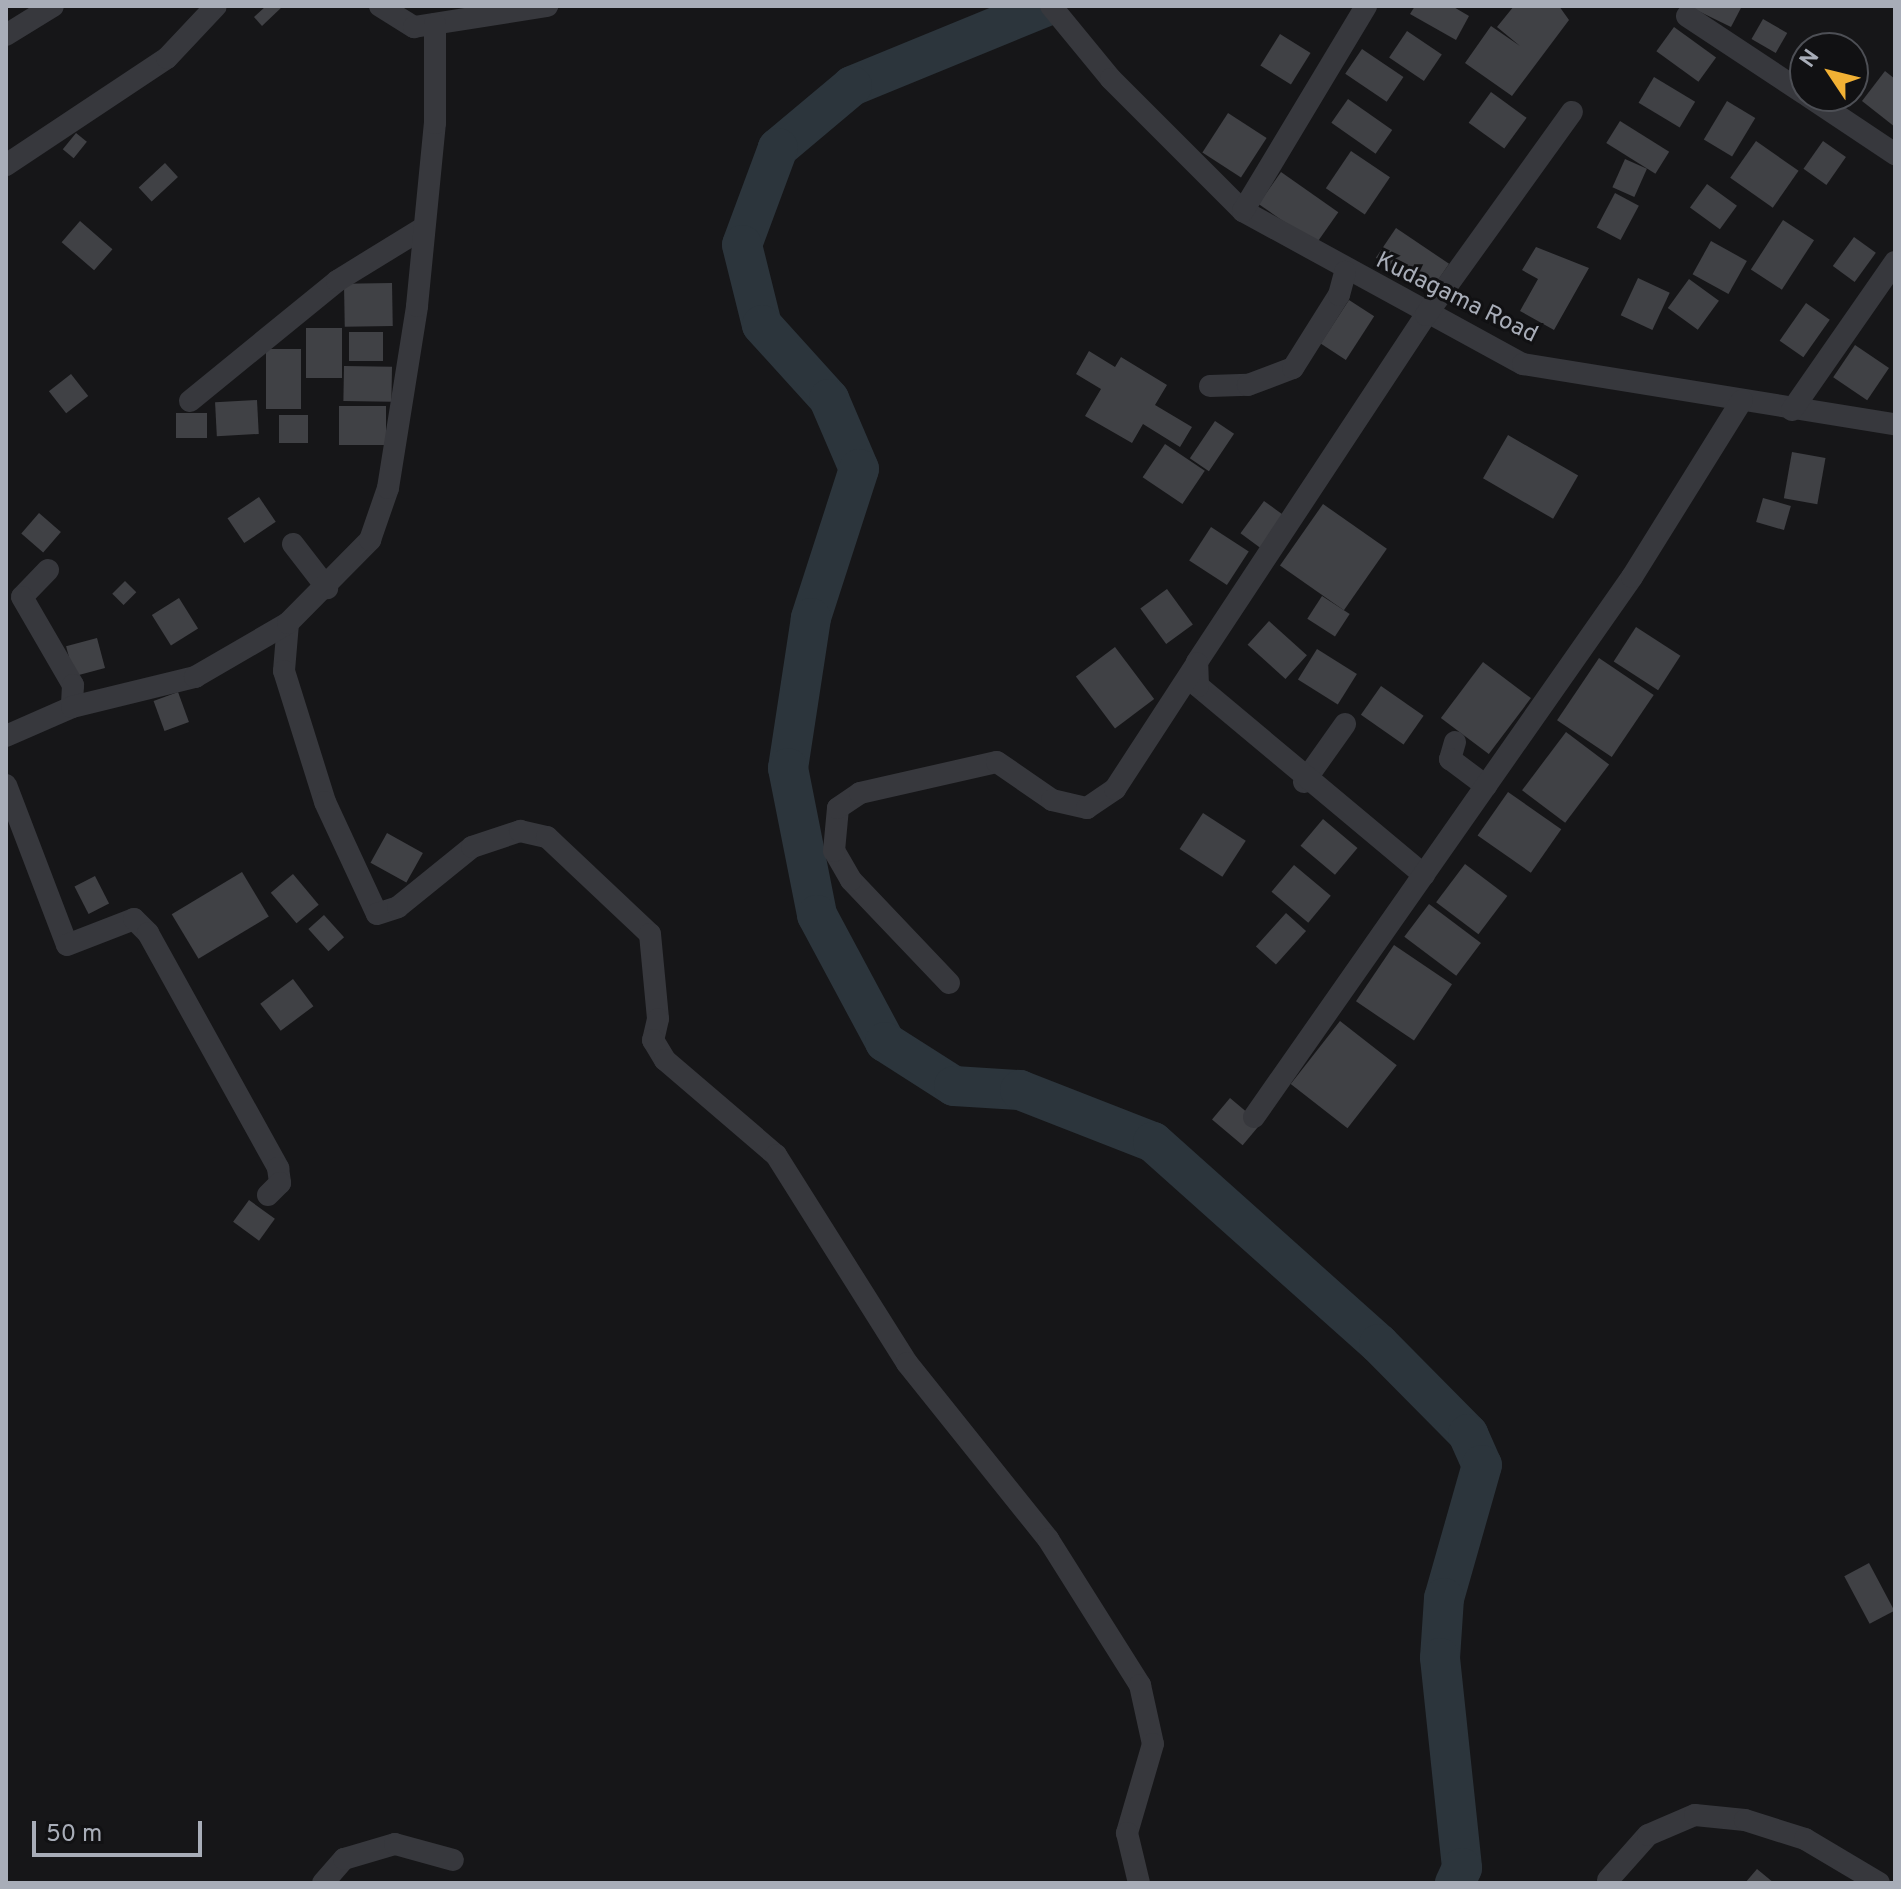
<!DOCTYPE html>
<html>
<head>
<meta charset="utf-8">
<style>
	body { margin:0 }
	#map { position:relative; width:1901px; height:1889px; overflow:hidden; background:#161618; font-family:Overpass,sans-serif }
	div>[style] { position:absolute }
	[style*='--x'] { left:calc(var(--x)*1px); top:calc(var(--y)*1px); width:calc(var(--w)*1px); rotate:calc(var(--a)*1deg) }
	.river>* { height:40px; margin:-20px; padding:0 20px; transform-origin:20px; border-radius:20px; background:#2c353c }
	.building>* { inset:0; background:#404145; transform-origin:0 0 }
	.minor>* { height:22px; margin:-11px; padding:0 11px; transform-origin:11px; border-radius:11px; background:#37383d }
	span { translate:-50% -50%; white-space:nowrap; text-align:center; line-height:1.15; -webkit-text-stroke:6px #111113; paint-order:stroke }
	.street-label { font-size:24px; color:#a8adb8 }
	.frame { position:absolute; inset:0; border:8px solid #a8adb8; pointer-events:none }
	.north { position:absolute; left:1789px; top:32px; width:80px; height:80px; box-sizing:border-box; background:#111113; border:2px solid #4d4f55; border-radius:50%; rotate:305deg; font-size:22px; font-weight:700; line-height:32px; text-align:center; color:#a8adb8 }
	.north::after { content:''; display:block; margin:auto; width:28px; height:36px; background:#f2b134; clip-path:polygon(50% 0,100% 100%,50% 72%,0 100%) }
	.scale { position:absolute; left:32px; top:1821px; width:170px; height:36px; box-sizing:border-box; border:4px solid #a8adb8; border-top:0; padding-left:10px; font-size:24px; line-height:28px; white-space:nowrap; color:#a8adb8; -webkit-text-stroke:6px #111113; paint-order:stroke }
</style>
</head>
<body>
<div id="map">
	<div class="river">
		<i style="--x:1047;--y:6;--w:211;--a:157.7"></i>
		<i style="--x:852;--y:86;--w:97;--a:140"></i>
		<i style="--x:778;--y:148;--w:103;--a:110.4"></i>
		<i style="--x:742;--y:245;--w:82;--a:76"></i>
		<i style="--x:762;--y:325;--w:100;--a:47.8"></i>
		<i style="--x:829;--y:399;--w:76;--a:66.8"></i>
		<i style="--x:859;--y:469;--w:157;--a:107.9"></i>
		<i style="--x:811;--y:618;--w:152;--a:98.7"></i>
		<i style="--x:788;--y:768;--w:150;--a:78.8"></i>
		<i style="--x:817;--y:915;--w:144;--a:61.8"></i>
		<i style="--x:885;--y:1042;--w:82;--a:32.5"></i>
		<i style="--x:954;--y:1086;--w:66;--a:3.5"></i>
		<i style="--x:1020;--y:1090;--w:143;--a:21.4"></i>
		<i style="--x:1153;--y:1142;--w:303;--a:41.8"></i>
		<i style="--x:1379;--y:1344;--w:127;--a:45.3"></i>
		<i style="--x:1468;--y:1434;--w:34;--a:66"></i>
		<i style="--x:1482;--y:1465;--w:138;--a:105.9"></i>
		<i style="--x:1444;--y:1598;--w:60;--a:93.8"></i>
		<i style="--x:1440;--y:1658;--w:211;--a:84"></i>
		<i style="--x:1462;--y:1868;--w:17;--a:115"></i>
	</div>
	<div class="building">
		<i style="clip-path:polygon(266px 6px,283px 6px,262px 26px,254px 17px)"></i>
		<i style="clip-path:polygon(1415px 6px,1452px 6px,1469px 16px,1456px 40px,1410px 14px)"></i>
		<i style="clip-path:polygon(1514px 6px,1559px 6px,1569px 20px,1512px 96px,1465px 63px,1491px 26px,1520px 46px,1497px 27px)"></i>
		<i style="clip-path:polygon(1688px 6px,1742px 6px,1731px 27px)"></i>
		<i style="left:1763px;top:19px;width:28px;height:23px;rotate:30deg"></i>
		<i style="left:1674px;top:27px;width:52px;height:30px;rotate:36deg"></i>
		<i style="left:1407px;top:31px;width:42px;height:32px;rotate:34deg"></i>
		<i style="left:1280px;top:34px;width:36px;height:37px;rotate:32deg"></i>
		<i style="left:1362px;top:49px;width:50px;height:30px;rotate:34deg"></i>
		<i style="clip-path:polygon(1885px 71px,1895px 79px,1895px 127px,1862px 101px)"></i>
		<i style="left:1654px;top:77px;width:48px;height:30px;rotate:31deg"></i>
		<i style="left:1491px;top:92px;width:44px;height:38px;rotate:36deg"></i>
		<i style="clip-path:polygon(1807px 96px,1840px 96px,1849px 103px,1836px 119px)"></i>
		<i style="left:1348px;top:99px;width:54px;height:29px;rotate:35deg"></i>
		<i style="left:1727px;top:101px;width:33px;height:45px;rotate:31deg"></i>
		<i style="left:1228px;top:113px;width:46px;height:47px;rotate:33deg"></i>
		<i style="left:1620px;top:121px;width:58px;height:26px;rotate:32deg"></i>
		<i style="left:76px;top:133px;width:14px;height:21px;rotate:39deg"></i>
		<i style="left:1756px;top:141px;width:52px;height:45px;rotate:35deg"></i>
		<i style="left:1823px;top:141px;width:28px;height:34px;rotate:35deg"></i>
		<i style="left:1351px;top:151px;width:47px;height:45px;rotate:34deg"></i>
		<i style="left:1625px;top:159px;width:24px;height:31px;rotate:24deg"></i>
		<i style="left:165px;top:163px;width:19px;height:36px;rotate:47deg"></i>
		<i style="left:1281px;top:172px;width:70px;height:39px;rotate:35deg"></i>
		<i style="left:1707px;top:184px;width:37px;height:29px;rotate:36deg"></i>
		<i style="left:1615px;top:193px;width:27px;height:39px;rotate:28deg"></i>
		<i style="left:1783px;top:220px;width:37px;height:59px;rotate:33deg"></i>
		<i style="left:80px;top:221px;width:43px;height:28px;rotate:41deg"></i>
		<i style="left:1396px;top:228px;width:64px;height:36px;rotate:34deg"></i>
		<i style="left:1854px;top:237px;width:27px;height:36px;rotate:36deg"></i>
		<i style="left:1711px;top:241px;width:41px;height:38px;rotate:29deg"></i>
		<i style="clip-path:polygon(1536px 247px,1589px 268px,1554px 330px,1520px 311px,1538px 279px,1522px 270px)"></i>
		<i style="left:1638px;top:278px;width:35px;height:41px;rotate:25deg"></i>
		<i style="left:1689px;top:279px;width:37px;height:36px;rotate:36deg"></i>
		<i style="left:392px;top:283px;width:43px;height:48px;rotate:89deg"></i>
		<i style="left:1349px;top:300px;width:30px;height:52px;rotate:33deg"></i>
		<i style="left:1806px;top:303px;width:29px;height:46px;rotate:35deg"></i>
		<i style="left:306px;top:328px;width:36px;height:50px"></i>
		<i style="left:349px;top:332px;width:34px;height:29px"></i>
		<i style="left:1855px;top:345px;width:41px;height:39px;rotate:34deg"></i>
		<i style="left:301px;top:349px;width:60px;height:35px;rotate:90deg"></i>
		<i style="clip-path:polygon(1089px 351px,1115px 367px,1121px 357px,1167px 385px,1155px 405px,1192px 427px,1180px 447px,1143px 424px,1132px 443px,1085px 416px,1101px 389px,1076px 374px)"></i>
		<i style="left:344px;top:366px;width:48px;height:35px;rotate:1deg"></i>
		<i style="left:71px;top:374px;width:28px;height:28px;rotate:52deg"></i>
		<i style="left:257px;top:400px;width:34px;height:42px;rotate:87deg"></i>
		<i style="left:339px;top:406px;width:47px;height:39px"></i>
		<i style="left:176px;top:413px;width:31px;height:25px"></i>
		<i style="left:308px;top:415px;width:28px;height:29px;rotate:90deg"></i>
		<i style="left:1215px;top:421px;width:23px;height:45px;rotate:34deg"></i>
		<i style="left:1508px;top:435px;width:81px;height:50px;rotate:30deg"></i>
		<i style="left:1165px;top:444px;width:48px;height:40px;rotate:34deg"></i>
		<i style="left:1792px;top:452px;width:34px;height:47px;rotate:10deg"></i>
		<i style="left:259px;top:497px;width:30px;height:38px;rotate:56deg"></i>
		<i style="left:1763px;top:498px;width:29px;height:25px;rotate:16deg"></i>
		<i style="left:1264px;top:501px;width:26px;height:40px;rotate:36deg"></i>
		<i style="left:1323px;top:504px;width:78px;height:75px;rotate:35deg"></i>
		<i style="left:39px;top:513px;width:29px;height:27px;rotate:41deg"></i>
		<i style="left:1211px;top:527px;width:45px;height:40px;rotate:33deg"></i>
		<i style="left:125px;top:581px;width:16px;height:18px;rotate:45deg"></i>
		<i style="left:1167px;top:589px;width:44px;height:33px;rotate:54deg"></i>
		<i style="left:1322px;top:596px;width:33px;height:27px;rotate:33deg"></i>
		<i style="left:179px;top:598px;width:36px;height:32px;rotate:58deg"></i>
		<i style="left:1269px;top:621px;width:51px;height:32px;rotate:42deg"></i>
		<i style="left:1636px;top:627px;width:53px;height:41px;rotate:33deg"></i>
		<i style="left:97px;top:638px;width:31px;height:32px;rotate:75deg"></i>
		<i style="left:1115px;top:647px;width:65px;height:49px;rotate:53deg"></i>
		<i style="left:1317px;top:649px;width:47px;height:36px;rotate:32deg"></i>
		<i style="left:1599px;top:658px;width:66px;height:75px;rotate:34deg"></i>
		<i style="left:1483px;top:662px;width:60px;height:70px;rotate:37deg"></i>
		<i style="left:1381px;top:686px;width:52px;height:35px;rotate:35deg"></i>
		<i style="left:178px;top:692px;width:32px;height:26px;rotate:70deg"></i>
		<i style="left:1566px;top:732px;width:54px;height:73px;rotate:37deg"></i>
		<i style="left:1508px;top:792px;width:65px;height:53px;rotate:35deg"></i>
		<i style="left:1203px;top:813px;width:51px;height:43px;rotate:33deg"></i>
		<i style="left:1323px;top:819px;width:45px;height:35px;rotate:40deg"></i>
		<i style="left:387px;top:833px;width:41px;height:34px;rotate:29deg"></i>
		<i style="left:1465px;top:864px;width:53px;height:48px;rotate:37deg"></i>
		<i style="left:1294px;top:865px;width:48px;height:35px;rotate:40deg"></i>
		<i style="left:242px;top:872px;width:52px;height:82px;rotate:59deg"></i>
		<i style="left:293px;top:874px;width:40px;height:29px;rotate:50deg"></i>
		<i style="left:95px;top:876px;width:31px;height:23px;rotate:63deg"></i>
		<i style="left:1429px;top:904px;width:65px;height:41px;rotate:37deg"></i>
		<i style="left:1286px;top:913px;width:27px;height:45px;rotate:42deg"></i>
		<i style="left:324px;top:915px;width:30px;height:21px;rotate:48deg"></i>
		<i style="left:1394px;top:945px;width:70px;height:68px;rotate:34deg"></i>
		<i style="left:293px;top:979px;width:34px;height:41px;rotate:53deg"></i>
		<i style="left:1340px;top:1021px;width:72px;height:80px;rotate:38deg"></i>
		<i style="left:1230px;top:1098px;width:40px;height:28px;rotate:40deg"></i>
		<i style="left:249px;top:1200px;width:32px;height:27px;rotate:36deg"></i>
		<i style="left:1869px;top:1563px;width:54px;height:28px;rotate:62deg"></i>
		<i style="clip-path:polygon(1757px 1869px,1774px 1883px,1745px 1883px)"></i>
	</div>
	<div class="minor">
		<i style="--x:380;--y:6;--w:40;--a:32"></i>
		<i style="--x:414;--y:27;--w:135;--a:-9"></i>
		<i style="--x:1051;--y:6;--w:94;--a:50.6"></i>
		<i style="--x:1111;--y:79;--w:187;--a:45"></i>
		<i style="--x:1243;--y:211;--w:319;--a:28.7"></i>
		<i style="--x:1523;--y:364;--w:377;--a:9.2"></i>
		<i style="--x:1687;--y:16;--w:141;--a:33.5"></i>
		<i style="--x:6;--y:35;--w:55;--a:-31.7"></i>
		<i style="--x:1808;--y:96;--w:105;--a:33.7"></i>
		<i style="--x:6;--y:165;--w:193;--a:-33.6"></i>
		<i style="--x:167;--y:58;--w:71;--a:-46.7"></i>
		<i style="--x:1243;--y:211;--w:239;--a:-59"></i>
		<i style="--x:1210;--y:386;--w:38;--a:-2"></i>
		<i style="--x:1248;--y:385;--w:48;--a:-20.7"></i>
		<i style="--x:1293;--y:368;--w:86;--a:-57.8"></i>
		<i style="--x:1339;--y:295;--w:24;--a:-75"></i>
		<i style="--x:190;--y:401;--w:190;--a:-39.2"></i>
		<i style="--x:337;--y:281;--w:101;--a:-31.6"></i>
		<i style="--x:1792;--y:410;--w:180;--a:-55.2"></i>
		<i style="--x:293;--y:544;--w:56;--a:52.3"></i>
		<i style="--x:48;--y:570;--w:37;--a:134"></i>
		<i style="--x:22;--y:597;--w:102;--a:59.9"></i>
		<i style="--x:73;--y:685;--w:22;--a:93"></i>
		<i style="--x:288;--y:623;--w:48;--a:94.8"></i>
		<i style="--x:284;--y:671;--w:137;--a:72.6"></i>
		<i style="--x:325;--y:802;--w:123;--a:65.1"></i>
		<i style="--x:377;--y:914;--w:22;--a:-18"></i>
		<i style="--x:398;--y:907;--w:95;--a:-39"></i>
		<i style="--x:472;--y:847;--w:51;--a:-18.4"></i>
		<i style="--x:520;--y:831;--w:28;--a:13"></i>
		<i style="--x:547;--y:837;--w:141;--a:43.3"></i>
		<i style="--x:650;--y:934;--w:85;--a:84.6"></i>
		<i style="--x:658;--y:1019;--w:22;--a:103"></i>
		<i style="--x:653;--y:1040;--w:23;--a:59"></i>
		<i style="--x:665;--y:1060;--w:146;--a:40.6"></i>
		<i style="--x:776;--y:1155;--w:246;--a:57.8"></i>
		<i style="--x:907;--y:1363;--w:226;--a:51.3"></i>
		<i style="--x:1048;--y:1539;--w:173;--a:57.8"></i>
		<i style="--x:1140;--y:1685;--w:60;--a:77.6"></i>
		<i style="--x:1153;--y:1744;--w:93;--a:106.3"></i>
		<i style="--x:1127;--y:1833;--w:51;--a:76.5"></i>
		<i style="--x:6;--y:736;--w:72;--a:-23.7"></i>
		<i style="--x:72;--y:707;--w:127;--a:-13.7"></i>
		<i style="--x:195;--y:677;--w:108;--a:-30.1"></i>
		<i style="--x:288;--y:623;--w:117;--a:-45.3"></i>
		<i style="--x:370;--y:540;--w:55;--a:-70.9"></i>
		<i style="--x:388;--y:488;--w:184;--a:-80.9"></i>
		<i style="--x:417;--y:306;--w:184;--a:-84.4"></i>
		<i style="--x:435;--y:123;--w:99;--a:-90"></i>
		<i style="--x:1455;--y:742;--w:18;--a:106"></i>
		<i style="--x:1450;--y:759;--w:45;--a:36.9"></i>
		<i style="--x:1304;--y:782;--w:71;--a:-54.7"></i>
		<i style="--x:6;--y:785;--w:171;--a:69.1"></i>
		<i style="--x:67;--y:945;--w:72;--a:-21.2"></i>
		<i style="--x:134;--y:919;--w:20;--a:45"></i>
		<i style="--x:148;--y:933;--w:269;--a:61"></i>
		<i style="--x:278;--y:1168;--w:15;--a:82"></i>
		<i style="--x:280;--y:1183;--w:17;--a:135"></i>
		<i style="--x:1424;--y:875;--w:295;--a:-140.1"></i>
		<i style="--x:1198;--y:686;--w:24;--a:-92"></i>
		<i style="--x:1197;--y:662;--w:416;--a:-56.6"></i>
		<i style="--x:1426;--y:315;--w:250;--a:-54.3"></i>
		<i style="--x:949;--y:983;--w:142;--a:-133.6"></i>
		<i style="--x:851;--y:880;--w:34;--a:-120"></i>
		<i style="--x:834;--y:851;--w:43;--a:-84.7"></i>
		<i style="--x:838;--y:808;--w:27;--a:-34"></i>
		<i style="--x:860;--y:793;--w:140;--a:-12.8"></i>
		<i style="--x:997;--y:762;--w:67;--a:34.6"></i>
		<i style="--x:1052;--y:800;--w:36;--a:13"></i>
		<i style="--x:1087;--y:808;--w:34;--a:-34"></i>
		<i style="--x:1115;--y:789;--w:150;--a:-56.9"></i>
		<i style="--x:1254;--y:1117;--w:659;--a:-55.01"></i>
		<i style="--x:1632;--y:577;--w:208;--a:-58.1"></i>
		<i style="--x:1608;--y:1880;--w:60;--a:-48.4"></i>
		<i style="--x:1648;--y:1835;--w:51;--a:-23.1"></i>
		<i style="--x:1695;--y:1815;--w:50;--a:5.7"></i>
		<i style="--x:1745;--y:1820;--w:63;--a:17.6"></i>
		<i style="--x:1805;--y:1839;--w:86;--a:30.7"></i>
		<i style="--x:323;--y:1883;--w:32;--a:-49"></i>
		<i style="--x:344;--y:1859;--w:53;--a:-16.4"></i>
		<i style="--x:395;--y:1844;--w:60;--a:15.4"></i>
	</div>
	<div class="street-label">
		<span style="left:1456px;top:299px;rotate:26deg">Kudagama Road</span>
	</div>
	<div class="frame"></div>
	<div class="north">N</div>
	<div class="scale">50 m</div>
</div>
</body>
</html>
